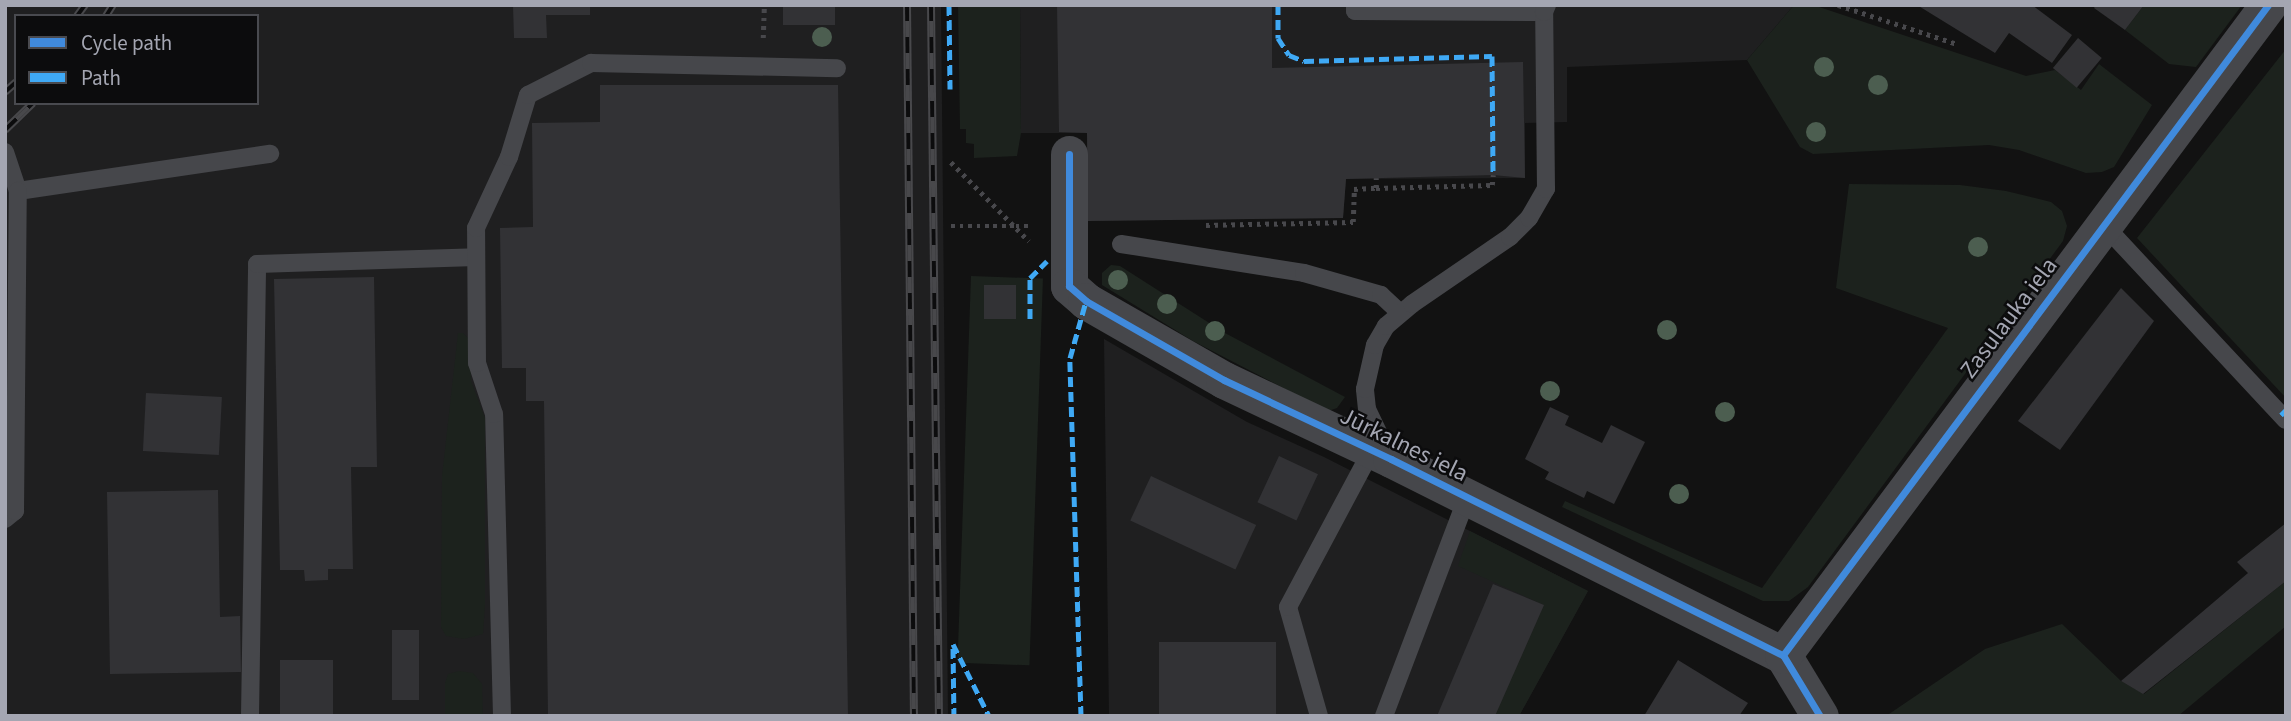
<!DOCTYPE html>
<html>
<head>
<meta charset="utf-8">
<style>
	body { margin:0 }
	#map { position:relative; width:2291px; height:721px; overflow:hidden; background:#121212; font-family:"Source Sans 3",sans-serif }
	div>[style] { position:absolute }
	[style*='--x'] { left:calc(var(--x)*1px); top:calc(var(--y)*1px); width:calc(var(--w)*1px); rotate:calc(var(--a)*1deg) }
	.built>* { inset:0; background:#1f1f20 }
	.green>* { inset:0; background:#1c221d; transform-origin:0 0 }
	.building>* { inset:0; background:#323235; transform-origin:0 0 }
	.path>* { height:4.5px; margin-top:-2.25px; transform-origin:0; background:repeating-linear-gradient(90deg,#48484c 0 3.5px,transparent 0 8.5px) }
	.service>* { height:18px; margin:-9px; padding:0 9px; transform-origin:9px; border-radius:9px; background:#46474b }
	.minor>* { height:37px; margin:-18.5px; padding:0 18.5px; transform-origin:18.5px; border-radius:18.5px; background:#46474b }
	.rail>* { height:8px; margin-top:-4px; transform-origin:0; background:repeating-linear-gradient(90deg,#0c0c0d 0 16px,#48484b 0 32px); box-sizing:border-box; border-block:2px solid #48484b }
	.quiet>* { height:5px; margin-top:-2.5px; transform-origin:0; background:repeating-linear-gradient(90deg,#3fa9f5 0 10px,transparent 0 15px) }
	.cycleway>* { height:7px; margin:-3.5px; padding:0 3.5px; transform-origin:3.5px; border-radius:3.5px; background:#408adc }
	.trees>* { width:20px; height:20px; margin:-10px; border-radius:50%; background:#4c5e50 }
	span { translate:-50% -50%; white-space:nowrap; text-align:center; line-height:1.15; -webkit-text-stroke:5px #0c0c0d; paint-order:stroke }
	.street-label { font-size:24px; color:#a4a6b2 }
	.frame { position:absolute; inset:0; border:7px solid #a4a6b2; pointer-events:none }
	.legend { position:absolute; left:14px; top:14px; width:245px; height:91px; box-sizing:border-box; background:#0c0c0d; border:2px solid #494a4f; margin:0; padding:9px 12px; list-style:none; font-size:21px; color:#a4a6b2 }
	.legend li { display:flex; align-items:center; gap:14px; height:35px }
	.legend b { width:35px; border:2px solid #494a4f }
</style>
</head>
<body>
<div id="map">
	<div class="built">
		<i style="clip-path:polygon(evenodd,5px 5px,941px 5px,948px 716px,5px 716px,5px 5px,16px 16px,257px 16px,257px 103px,16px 103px,16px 16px)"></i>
		<i style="clip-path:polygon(1020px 5px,1794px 5px,1747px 60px,1567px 67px,1567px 122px,1525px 123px,1525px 178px,1346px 179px,1343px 218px,1089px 221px,1087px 133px,1021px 133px)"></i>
		<i style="clip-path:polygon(1104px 339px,1247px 422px,1324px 457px,1588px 591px,1519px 716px,1109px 716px)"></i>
	</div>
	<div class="green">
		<i style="clip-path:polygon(958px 5px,1020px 5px,1021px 133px,1017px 156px,974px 158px,974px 144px,966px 143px,966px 129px,960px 129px)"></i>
		<i style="clip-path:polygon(1794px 5px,1813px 5px,2026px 76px,2055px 70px,2081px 90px,2099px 64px,2152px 105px,2114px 167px,2102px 172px,2086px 173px,2019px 150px,1989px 145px,1813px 154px,1800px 147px,1747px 60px)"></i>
		<i style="clip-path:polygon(2144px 5px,2242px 5px,2196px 67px,2169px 64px,2125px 30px)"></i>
		<i style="clip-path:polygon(2286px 49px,2286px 398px,2137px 238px)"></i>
		<i style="clip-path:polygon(1849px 184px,1960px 185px,2006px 191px,2051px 202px,2062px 211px,2067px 226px,2063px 241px,1808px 587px,1789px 601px,1763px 601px,1562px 507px,1565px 501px,1762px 588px,1948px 328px,1836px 288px)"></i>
		<i style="clip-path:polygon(1111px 265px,1120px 266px,1225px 333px,1345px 397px,1337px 408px,1328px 411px,1193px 341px,1102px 285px,1102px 273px)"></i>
		<i style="left:971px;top:276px;width:72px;height:387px;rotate:2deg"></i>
		<i style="clip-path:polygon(458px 333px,463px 333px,470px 340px,471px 381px,485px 418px,485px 605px,483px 634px,464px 639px,446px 636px,441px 627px,442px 476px)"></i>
		<i style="clip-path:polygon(1470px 531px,1588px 591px,1519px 716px,1495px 716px,1544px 605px,1458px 566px)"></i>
		<i style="clip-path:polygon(2286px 581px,2286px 626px,2178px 716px,1886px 716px,1985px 649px,2062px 624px,2121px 681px,2144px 694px)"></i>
		<i style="clip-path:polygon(459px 671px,473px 673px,482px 684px,483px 716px,445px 716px,445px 683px,448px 674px)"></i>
	</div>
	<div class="building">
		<i style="clip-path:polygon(513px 5px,590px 5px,590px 15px,546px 15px,547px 38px,514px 38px)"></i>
		<i style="left:783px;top:5px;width:52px;height:20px"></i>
		<i style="clip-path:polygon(1057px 5px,1272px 5px,1272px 68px,1523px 62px,1525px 178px,1493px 175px,1346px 179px,1343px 218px,1088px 221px,1087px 133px,1059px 132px)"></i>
		<i style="clip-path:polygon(1917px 5px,2032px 5px,2072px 35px,2052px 63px,2009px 33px,1995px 53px)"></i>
		<i style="clip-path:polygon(2096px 5px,2144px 5px,2125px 30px,2094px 8px)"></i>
		<i style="left:2078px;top:38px;width:31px;height:39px;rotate:40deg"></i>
		<i style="clip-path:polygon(600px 85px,838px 85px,848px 716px,548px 716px,544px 401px,526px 401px,526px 368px,502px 368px,500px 228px,533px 227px,532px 123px,600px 122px)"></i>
		<i style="clip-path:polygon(374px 277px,377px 467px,351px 467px,353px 569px,328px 569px,328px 580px,305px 581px,304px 570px,280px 570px,274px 279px)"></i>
		<i style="left:984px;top:285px;width:32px;height:34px"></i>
		<i style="clip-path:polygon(2121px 288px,2154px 321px,2060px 450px,2018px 421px)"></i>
		<i style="left:146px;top:393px;width:76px;height:58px;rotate:3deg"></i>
		<i style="clip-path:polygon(1550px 407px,1569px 416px,1565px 425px,1602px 443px,1611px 425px,1645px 442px,1614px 504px,1587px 491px,1584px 498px,1545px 479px,1549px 472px,1525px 459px)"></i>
		<i style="left:1279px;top:456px;width:43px;height:51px;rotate:25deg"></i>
		<i style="left:1151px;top:476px;width:116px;height:49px;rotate:25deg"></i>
		<i style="clip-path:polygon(218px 490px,220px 617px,240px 616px,241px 672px,110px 674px,107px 492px)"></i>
		<i style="clip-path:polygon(2286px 523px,2286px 581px,2143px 694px,2121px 681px,2248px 573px,2237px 562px)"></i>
		<i style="clip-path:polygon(1493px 584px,1544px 605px,1495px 716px,1437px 716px)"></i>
		<i style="left:392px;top:630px;width:27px;height:70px"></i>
		<i style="left:1276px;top:642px;width:74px;height:117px;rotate:90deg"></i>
		<i style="left:280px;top:660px;width:53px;height:56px"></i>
		<i style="clip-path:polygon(1678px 660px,1748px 703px,1739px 716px,1644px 716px)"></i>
	</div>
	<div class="path">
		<i style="--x:1838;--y:5;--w:125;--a:18.1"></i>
		<i style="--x:763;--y:38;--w:33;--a:-88"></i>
		<i style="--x:951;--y:162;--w:111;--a:45.4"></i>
		<i style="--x:1376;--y:188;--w:116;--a:-1.5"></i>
		<i style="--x:1492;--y:185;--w:10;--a:-84"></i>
		<i style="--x:1206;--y:225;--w:147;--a:-1.2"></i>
		<i style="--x:1353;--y:222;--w:33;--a:-88"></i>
		<i style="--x:1354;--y:189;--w:22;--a:-3"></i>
		<i style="--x:1376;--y:188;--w:10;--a:-90"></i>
		<i style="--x:951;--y:226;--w:64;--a:0"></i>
		<i style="--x:1016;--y:226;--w:16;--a:0"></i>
	</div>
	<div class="service">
		<i style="--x:1355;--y:5;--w:6;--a:90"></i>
		<i style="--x:1355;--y:11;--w:189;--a:0.3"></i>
		<i style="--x:5;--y:152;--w:41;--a:71.6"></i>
		<i style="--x:18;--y:191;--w:255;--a:-8.4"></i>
		<i style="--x:2103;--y:224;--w:268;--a:47"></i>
		<i style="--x:1121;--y:244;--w:185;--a:9"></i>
		<i style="--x:1304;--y:273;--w:80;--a:15.9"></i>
		<i style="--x:1381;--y:295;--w:26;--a:43"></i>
		<i style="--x:1388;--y:453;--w:49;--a:-115.5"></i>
		<i style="--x:1367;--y:409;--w:20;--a:-96"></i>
		<i style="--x:1365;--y:389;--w:45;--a:-77.2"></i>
		<i style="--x:1375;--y:345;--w:22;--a:-60"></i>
		<i style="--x:1386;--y:326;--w:34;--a:-40"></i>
		<i style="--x:1412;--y:304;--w:119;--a:-34.4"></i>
		<i style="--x:1510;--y:237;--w:27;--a:-45"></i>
		<i style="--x:1529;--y:218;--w:34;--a:-60"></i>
		<i style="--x:1546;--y:189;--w:177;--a:-90.6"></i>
		<i style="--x:1544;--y:12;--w:8;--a:-67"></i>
		<i style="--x:5;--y:519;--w:13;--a:-39"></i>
		<i style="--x:15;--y:511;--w:320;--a:-89.5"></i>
		<i style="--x:250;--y:716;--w:452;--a:-89.1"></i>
		<i style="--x:257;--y:264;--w:219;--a:-1.8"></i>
		<i style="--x:502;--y:716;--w:302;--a:-91.5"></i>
		<i style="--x:494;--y:414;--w:54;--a:-108.4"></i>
		<i style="--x:477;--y:363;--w:135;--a:-90.4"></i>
		<i style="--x:476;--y:228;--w:78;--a:-65.1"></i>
		<i style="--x:509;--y:157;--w:65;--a:-73"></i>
		<i style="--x:528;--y:95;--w:71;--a:-26.9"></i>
		<i style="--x:591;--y:63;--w:246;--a:1.2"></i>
		<i style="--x:1319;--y:716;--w:113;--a:-105.9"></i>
		<i style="--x:1288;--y:607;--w:178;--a:-61.9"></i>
		<i style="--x:1384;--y:716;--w:234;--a:-69.2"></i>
	</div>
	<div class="minor">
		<i style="--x:1069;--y:154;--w:132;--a:90"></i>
		<i style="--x:1069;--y:286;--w:23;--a:41"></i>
		<i style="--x:1086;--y:301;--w:159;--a:29.8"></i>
		<i style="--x:1224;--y:380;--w:185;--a:25.3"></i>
		<i style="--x:1391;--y:459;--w:438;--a:26.6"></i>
		<i style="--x:1783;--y:655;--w:71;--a:58.8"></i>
		<i style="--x:1783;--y:655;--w:811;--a:-53.27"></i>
	</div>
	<div class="rail">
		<i style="--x:907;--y:5;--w:711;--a:89.44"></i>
		<i style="--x:931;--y:5;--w:711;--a:89.36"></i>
		<i style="--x:77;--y:16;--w:14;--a:-54"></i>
		<i style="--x:106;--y:16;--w:13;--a:-58"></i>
		<i style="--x:5;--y:92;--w:15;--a:-42"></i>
		<i style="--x:5;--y:130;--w:39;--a:-44"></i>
	</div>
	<div class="quiet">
		<i style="--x:949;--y:5;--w:84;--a:89.3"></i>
		<i style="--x:1278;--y:5;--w:33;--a:90"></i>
		<i style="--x:1278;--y:38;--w:20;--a:57"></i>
		<i style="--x:1289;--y:55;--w:16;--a:22"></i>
		<i style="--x:1304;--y:61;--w:188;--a:-1.5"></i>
		<i style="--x:1492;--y:56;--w:119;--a:89.5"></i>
		<i style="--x:1030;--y:319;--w:41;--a:-90"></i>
		<i style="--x:1030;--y:278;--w:24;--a:-45"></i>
		<i style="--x:2281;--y:415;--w:7;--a:-45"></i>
		<i style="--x:953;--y:644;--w:80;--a:63.4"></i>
		<i style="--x:953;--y:648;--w:68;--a:89.2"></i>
		<i style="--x:1081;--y:716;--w:358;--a:-91.8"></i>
		<i style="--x:1070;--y:358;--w:59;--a:-74.3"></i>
	</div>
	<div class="cycleway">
		<i style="--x:1069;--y:154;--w:132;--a:90"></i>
		<i style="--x:1069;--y:286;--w:23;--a:41"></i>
		<i style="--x:1086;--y:301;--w:159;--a:29.8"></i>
		<i style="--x:1224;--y:380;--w:185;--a:25.3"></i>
		<i style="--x:1391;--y:459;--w:438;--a:26.6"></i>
		<i style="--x:1783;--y:655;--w:71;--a:58.8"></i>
		<i style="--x:1783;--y:655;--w:811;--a:-53.27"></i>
	</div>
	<div class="trees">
		<i style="left:822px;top:37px"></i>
		<i style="left:1824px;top:67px"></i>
		<i style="left:1878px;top:85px"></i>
		<i style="left:1816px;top:132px"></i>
		<i style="left:1978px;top:247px"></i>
		<i style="left:1118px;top:280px"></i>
		<i style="left:1167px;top:304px"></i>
		<i style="left:1667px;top:330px"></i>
		<i style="left:1215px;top:331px"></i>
		<i style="left:1550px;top:391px"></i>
		<i style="left:1725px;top:412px"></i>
		<i style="left:1679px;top:494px"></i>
	</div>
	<div class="street-label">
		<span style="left:2009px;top:318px;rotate:-53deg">Zasulauka iela</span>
		<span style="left:1404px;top:445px;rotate:26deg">Jūrkalnes iela</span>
	</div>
	<div class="frame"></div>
	<ul class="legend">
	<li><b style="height:9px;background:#408adc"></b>Cycle path</li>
	<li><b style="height:9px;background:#3fa9f5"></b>Path</li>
	</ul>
</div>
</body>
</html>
